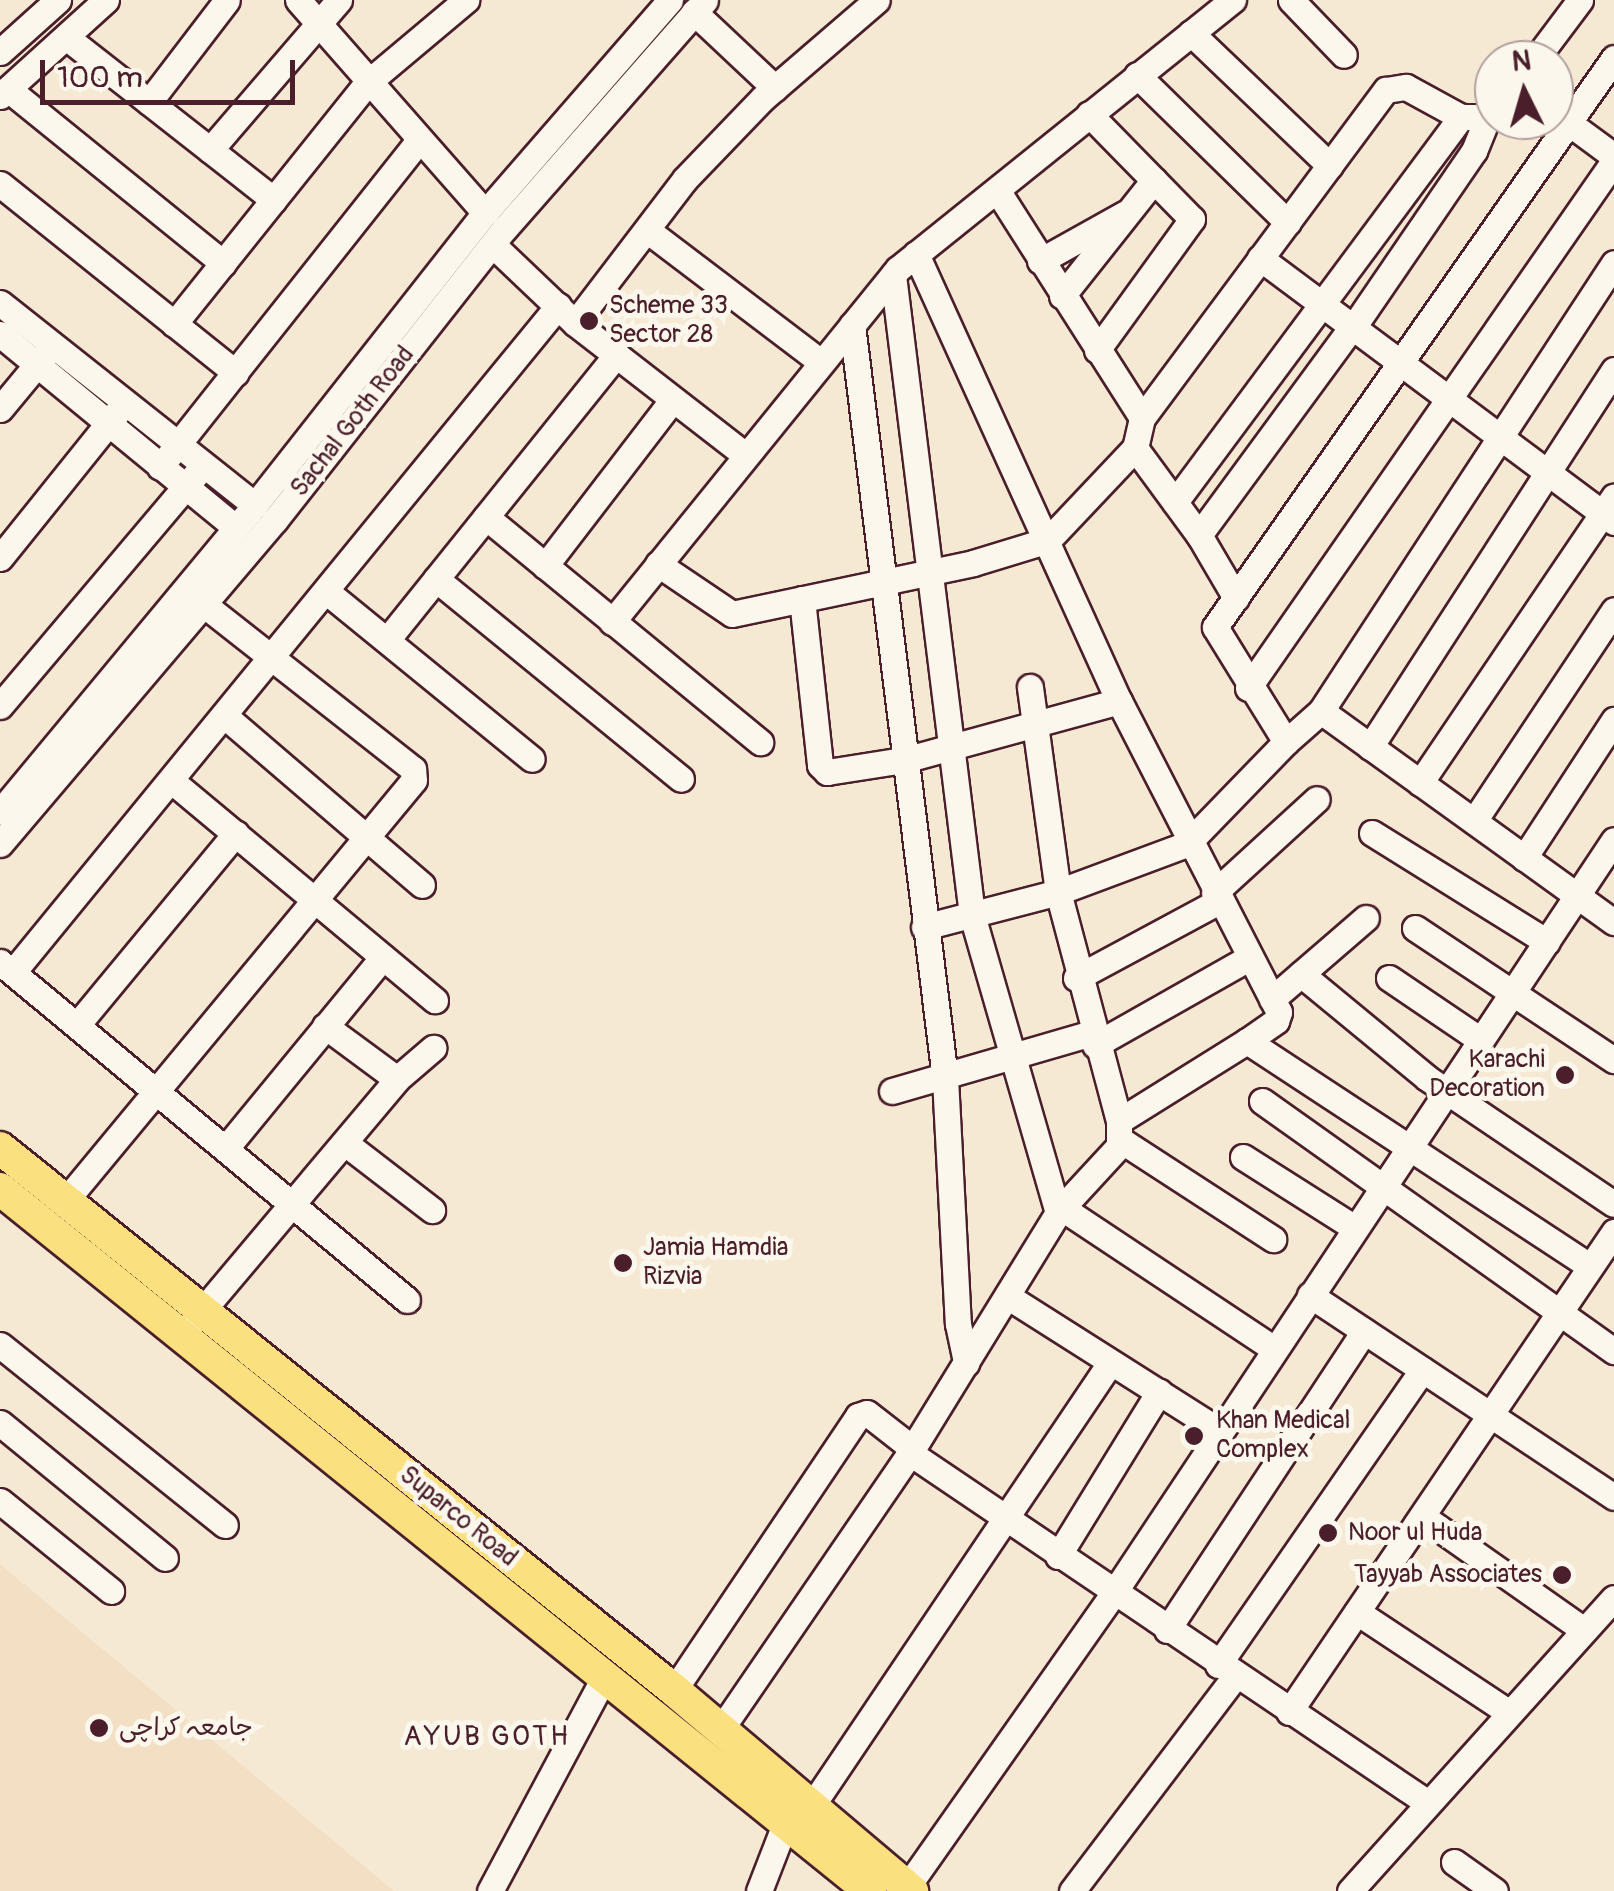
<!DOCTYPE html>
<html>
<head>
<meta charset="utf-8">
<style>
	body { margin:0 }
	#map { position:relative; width:1614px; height:1891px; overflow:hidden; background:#f6e9d4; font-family:Pangolin,"Playpen Sans Arabic",sans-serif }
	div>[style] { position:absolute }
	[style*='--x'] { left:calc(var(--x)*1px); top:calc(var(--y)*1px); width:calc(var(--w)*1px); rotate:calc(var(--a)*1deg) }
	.built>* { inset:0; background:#f3dfc4 }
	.roads { filter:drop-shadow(2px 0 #4a1f2b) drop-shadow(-2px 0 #4a1f2b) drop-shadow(0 2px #4a1f2b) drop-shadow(0 -2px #4a1f2b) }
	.minor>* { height:25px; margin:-12.5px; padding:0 12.5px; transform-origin:12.5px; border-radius:12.5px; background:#fbf7ec }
	.major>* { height:32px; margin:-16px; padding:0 16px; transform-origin:16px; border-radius:16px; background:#fbe080 }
	.dots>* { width:28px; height:28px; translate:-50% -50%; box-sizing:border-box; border:5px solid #fbf7ec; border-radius:50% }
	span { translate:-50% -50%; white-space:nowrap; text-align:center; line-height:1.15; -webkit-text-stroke:10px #fbf7ec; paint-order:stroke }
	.poi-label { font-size:25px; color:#4a1f2b }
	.left { translate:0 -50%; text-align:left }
	.right { translate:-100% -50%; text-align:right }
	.street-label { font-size:25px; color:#4a1f2b }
	.neighbourhood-label { font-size:28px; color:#4a1f2b; letter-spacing:2.5px }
	.north { position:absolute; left:1474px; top:40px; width:100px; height:100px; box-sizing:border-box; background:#fbf7ec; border:2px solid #b4a19f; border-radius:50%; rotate:355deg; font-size:28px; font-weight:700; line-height:40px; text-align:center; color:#4a1f2b }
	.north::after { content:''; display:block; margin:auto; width:35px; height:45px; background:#4a1f2b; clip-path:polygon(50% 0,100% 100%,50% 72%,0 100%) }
	.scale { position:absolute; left:40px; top:60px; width:255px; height:45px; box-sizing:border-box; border:5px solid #4a1f2b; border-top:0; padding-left:12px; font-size:30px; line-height:35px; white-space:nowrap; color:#4a1f2b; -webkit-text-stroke:8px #fbf7ec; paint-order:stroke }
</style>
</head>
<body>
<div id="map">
	<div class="built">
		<i style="clip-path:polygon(0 1564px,394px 1891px,0 1891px)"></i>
	</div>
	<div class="roads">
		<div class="minor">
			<i style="--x:298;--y:0;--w:283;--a:48.7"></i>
			<i style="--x:1291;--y:0;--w:76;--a:46.1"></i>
			<i style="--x:694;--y:12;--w:111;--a:43.2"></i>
			<i style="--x:1191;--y:33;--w:192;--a:43.7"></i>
			<i style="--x:66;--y:37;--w:264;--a:38.1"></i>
			<i style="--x:0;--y:52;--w:78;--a:-41.9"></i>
			<i style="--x:1535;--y:60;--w:75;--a:-53.1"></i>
			<i style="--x:1137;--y:75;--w:211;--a:44.4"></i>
			<i style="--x:8;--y:89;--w:277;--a:39"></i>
			<i style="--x:0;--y:96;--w:143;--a:-42.2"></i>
			<i style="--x:149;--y:102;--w:128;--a:-52.6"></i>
			<i style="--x:1554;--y:112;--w:74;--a:36.3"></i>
			<i style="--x:1089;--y:114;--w:147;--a:45.6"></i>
			<i style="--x:1192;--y:219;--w:162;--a:125.9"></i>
			<i style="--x:210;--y:150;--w:198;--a:-49.3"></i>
			<i style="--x:0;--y:184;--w:302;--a:38.7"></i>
			<i style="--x:997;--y:190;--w:270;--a:57.5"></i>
			<i style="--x:1142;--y:418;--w:31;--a:103"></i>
			<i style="--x:1135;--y:448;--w:108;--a:53.7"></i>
			<i style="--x:647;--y:230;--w:218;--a:37.2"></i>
			<i style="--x:493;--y:245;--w:113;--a:43.6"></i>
			<i style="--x:575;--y:323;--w:214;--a:37.8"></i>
			<i style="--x:916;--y:254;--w:491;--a:65.6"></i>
			<i style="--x:1119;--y:701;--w:350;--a:62.8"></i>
			<i style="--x:1279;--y:1012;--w:9;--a:108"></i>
			<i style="--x:1276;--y:1021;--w:35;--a:145"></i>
			<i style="--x:1247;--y:1041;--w:151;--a:148"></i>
			<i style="--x:1260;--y:258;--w:442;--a:36.7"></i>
			<i style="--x:1040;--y:261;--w:98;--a:-29.2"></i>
			<i style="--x:893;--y:275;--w:645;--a:82.96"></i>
			<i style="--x:972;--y:915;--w:309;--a:73.9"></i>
			<i style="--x:1062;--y:296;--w:148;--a:-51.6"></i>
			<i style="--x:0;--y:303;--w:325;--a:38.4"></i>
			<i style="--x:575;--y:323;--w:181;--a:-52.6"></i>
			<i style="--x:685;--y:179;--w:112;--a:-46.1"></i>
			<i style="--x:763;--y:98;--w:150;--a:-40.7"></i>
			<i style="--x:174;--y:324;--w:307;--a:-51.3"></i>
			<i style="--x:366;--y:84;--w:131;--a:-40"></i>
			<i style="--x:852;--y:325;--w:759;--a:82.96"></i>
			<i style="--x:945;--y:1078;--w:246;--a:87"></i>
			<i style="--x:958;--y:1324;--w:40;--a:78"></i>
			<i style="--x:1352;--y:329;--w:216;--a:-55.6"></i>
			<i style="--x:1474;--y:151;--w:37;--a:-68"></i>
			<i style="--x:0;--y:334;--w:304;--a:39.4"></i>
			<i style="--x:0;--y:409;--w:75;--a:-50.4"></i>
			<i style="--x:1142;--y:418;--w:409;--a:-53.4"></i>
			<i style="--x:1386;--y:90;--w:20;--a:-9"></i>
			<i style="--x:1406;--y:87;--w:63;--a:28.6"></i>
			<i style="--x:1461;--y:117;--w:27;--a:0"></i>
			<i style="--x:1488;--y:117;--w:8;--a:-45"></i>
			<i style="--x:160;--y:467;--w:415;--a:-51.6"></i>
			<i style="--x:1175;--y:502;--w:480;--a:-53.4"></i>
			<i style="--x:486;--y:517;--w:355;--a:39.4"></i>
			<i style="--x:0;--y:558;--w:189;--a:-51.2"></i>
			<i style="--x:658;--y:564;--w:89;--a:34"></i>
			<i style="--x:732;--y:614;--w:246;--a:-11.9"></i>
			<i style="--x:973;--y:563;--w:78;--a:-17"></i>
			<i style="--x:1048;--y:540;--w:127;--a:-46.6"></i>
			<i style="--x:545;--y:566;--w:210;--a:-52.5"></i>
			<i style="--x:436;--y:579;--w:316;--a:39.2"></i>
			<i style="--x:327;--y:592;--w:264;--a:39.2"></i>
			<i style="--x:1236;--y:598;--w:73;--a:-120.4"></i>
			<i style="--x:1199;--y:535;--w:257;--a:-53.7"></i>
			<i style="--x:802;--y:599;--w:167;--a:83.8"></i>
			<i style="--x:820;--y:765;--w:10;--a:45"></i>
			<i style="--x:827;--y:772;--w:78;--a:-8.9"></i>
			<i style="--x:904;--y:760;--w:223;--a:-15.3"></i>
			<i style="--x:612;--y:622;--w:454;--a:-51"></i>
			<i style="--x:898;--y:269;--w:430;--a:-38.8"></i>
			<i style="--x:387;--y:640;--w:366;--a:-51.2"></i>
			<i style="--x:1248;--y:688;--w:642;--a:-55.22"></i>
			<i style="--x:0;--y:706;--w:313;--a:-49.8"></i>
			<i style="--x:1321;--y:711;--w:535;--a:-56.81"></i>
			<i style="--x:226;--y:717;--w:258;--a:40.6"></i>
			<i style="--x:1286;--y:742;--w:47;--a:-41.5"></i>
			<i style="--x:1321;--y:711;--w:361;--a:35.8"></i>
			<i style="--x:1370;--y:747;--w:449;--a:-57.1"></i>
			<i style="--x:173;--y:782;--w:341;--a:39.8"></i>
			<i style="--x:1420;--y:783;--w:346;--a:-55.9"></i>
			<i style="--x:0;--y:812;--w:399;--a:-50.3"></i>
			<i style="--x:255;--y:505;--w:372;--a:-51.8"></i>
			<i style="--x:485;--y:213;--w:282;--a:-49"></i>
			<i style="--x:1474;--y:821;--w:253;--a:-56.4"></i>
			<i style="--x:1372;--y:833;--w:206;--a:31.9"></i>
			<i style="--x:0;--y:844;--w:425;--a:-49.7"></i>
			<i style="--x:275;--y:520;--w:372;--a:-51.8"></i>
			<i style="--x:505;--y:228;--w:303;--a:-48.7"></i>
			<i style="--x:1524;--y:858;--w:165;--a:-56.9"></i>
			<i style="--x:1214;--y:893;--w:139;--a:-42.4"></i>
			<i style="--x:924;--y:927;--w:138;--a:-14.6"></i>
			<i style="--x:1058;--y:892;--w:138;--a:-20.4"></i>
			<i style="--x:1187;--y:844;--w:142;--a:-45.9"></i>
			<i style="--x:1286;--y:742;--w:135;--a:-121.7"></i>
			<i style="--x:1215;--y:627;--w:695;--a:-54.96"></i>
			<i style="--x:1415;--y:928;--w:239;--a:33.6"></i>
			<i style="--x:0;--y:962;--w:529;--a:39.71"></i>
			<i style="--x:13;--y:972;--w:861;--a:-50.71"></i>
			<i style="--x:1301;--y:974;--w:163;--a:39.5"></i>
			<i style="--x:1427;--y:1078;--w:225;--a:34"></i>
			<i style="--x:1076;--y:978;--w:162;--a:-28.3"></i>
			<i style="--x:1389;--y:978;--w:109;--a:34.1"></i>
			<i style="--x:1272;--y:999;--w:124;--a:-40.8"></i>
			<i style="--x:77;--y:1025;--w:249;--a:-50.4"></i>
			<i style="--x:325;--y:1026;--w:89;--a:36.4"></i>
			<i style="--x:1247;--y:1041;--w:410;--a:33.3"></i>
			<i style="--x:1095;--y:1045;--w:177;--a:-29.5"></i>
			<i style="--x:892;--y:1091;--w:208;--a:-16.2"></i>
			<i style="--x:1262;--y:1101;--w:432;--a:35.4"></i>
			<i style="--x:1119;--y:1139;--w:184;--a:33"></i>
			<i style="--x:345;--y:1143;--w:110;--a:37.6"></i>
			<i style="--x:226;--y:1148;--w:247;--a:-50.6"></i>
			<i style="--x:1243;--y:1157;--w:133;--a:32.4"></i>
			<i style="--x:66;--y:1200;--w:545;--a:-50.36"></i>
			<i style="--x:414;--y:780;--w:11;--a:-95"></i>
			<i style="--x:413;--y:769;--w:280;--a:-141.8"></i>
			<i style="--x:1062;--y:1208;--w:255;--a:33.6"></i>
			<i style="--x:1310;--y:1295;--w:365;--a:33.6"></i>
			<i style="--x:1007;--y:1296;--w:252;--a:32.4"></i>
			<i style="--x:191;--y:1324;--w:320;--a:-49.9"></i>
			<i style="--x:397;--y:1079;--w:48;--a:-40.7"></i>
			<i style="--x:0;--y:1345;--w:288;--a:38.7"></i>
			<i style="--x:0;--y:1423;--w:213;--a:39.3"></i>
			<i style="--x:910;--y:1453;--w:625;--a:34.05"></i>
			<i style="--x:0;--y:1501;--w:143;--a:39"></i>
			<i style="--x:1423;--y:1517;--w:197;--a:35.1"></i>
			<i style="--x:1058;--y:1556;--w:193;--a:-58.4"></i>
			<i style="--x:1357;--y:1612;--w:181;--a:33.5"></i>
			<i style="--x:1167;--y:1630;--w:358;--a:-56.6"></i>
			<i style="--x:1218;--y:1665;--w:359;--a:-55.3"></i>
			<i style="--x:674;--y:1690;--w:330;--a:-56.1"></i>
			<i style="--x:858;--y:1416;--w:9;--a:-18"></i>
			<i style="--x:867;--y:1413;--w:57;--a:37.9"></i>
			<i style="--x:1289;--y:1712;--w:580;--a:-55.9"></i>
			<i style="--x:721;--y:1729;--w:335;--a:-55.6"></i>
			<i style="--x:910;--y:1453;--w:283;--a:-58.4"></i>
			<i style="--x:1058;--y:1212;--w:90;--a:-47.3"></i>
			<i style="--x:1119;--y:1146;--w:25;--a:-90"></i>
			<i style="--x:1119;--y:1121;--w:237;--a:-104.9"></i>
			<i style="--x:1058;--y:892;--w:207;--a:-97.8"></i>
			<i style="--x:813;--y:1804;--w:532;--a:-56.04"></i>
			<i style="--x:1454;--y:1862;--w:50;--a:35.3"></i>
			<i style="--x:907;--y:1887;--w:358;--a:-54.9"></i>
			<i style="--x:1113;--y:1594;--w:905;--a:-56.4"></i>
			<i style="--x:490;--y:1891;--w:240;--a:-61.9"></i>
			<i style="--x:759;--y:1891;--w:72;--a:-68.8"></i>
			<i style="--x:1072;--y:1891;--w:270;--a:-52.8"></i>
			<i style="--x:1350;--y:1891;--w:394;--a:-48"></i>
		</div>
		<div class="major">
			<i style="--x:0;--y:1148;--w:865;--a:38.8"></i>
			<i style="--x:674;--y:1690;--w:312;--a:40.2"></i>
			<i style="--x:0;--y:1189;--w:1118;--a:38.9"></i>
		</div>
	</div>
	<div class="dots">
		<i style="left:589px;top:321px;background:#4a1f2b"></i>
		<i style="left:1565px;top:1075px;background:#4a1f2b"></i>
		<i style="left:623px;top:1263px;background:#4a1f2b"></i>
		<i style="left:1194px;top:1436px;background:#4a1f2b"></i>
		<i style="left:1328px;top:1533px;background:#4a1f2b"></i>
		<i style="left:1562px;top:1575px;background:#4a1f2b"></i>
		<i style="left:99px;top:1728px;background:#4a1f2b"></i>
	</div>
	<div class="poi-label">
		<span class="left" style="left:609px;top:321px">Scheme 33<br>Sector 28</span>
		<span class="right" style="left:1545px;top:1075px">Karachi<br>Decoration</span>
		<span class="left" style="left:643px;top:1263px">Jamia Hamdia<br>Rizvia</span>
		<span class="left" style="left:1216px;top:1436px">Khan Medical<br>Complex</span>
		<span class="left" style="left:1348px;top:1533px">Noor ul Huda</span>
		<span class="right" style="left:1542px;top:1575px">Tayyab Associates</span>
		<span class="left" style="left:119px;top:1728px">جامعہ کراچی</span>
	</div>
	<div class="street-label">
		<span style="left:353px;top:422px;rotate:-52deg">Sachal Goth Road</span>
		<span style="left:458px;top:1517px;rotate:39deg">Suparco Road</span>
	</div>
	<div class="neighbourhood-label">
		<span style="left:487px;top:1737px">AYUB GOTH</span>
	</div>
	<div class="north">N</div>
	<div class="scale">100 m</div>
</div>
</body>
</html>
